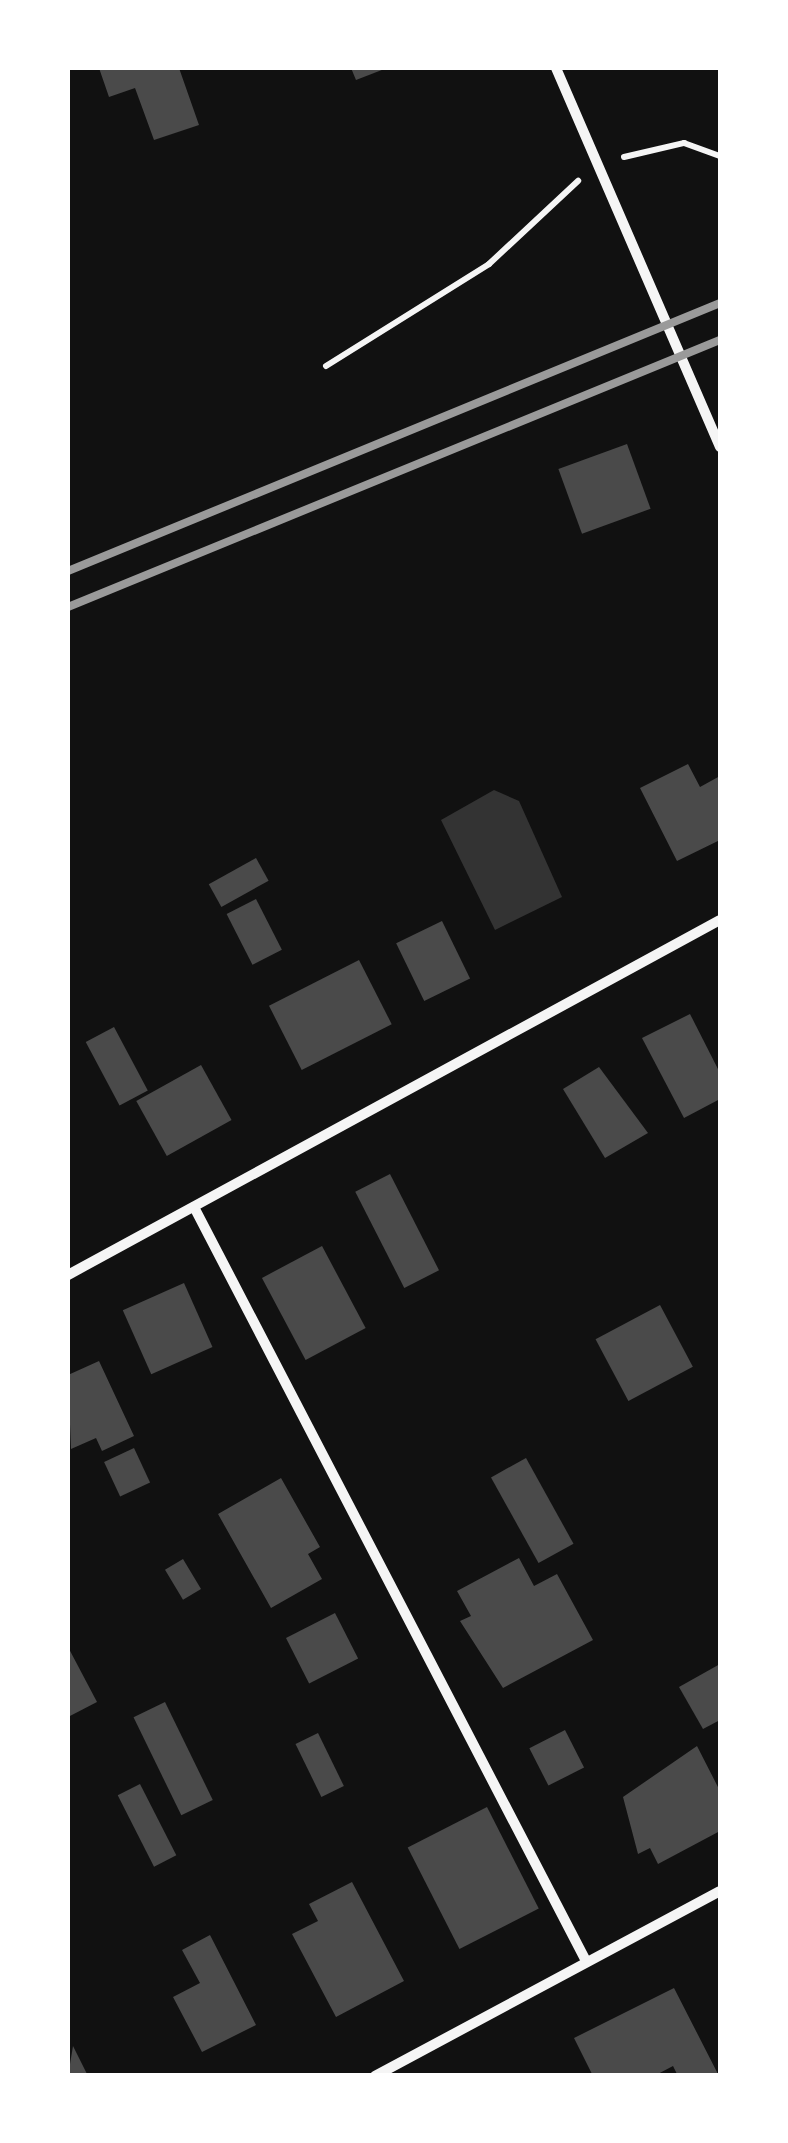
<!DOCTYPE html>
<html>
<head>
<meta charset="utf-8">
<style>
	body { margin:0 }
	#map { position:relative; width:788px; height:2143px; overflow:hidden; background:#111; font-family:Roboto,sans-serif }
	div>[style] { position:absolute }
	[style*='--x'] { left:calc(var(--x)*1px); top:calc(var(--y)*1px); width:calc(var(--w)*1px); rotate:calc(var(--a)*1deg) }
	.water>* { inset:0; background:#333 }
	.building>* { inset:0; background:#4a4a4a; transform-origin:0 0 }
	.path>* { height:6px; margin:-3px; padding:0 3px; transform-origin:3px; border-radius:3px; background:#f5f5f5 }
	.minor>* { height:10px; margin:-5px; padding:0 5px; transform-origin:5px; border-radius:5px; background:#f5f5f5 }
	.rail>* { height:8px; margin:-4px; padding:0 4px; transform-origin:4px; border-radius:4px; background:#9a9a9a }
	span { translate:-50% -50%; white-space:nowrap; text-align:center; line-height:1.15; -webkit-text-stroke:10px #fff; paint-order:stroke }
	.frame { position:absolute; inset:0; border:70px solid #fff; pointer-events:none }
</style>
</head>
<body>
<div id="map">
	<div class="water">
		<i style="clip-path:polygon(494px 790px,519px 801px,562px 897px,495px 930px,441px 820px)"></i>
	</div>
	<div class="building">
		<i style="clip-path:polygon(99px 68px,179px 68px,199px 125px,154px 140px,135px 88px,109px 97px)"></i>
		<i style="clip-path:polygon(351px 68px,387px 68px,356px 80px)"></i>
		<i style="left:627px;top:444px;width:69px;height:73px;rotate:70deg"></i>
		<i style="clip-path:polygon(688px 764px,700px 787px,720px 776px,720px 840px,677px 861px,640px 788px)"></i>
		<i style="left:256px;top:858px;width:26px;height:54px;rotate:61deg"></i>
		<i style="left:256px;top:899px;width:57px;height:33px;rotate:63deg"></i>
		<i style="left:442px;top:921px;width:64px;height:51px;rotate:64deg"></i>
		<i style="left:359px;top:960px;width:72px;height:101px;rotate:63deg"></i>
		<i style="clip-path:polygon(690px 1014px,720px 1073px,720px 1099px,684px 1118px,642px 1038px)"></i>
		<i style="left:114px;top:1027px;width:72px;height:32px;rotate:62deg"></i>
		<i style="left:201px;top:1065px;width:63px;height:74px;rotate:61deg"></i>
		<i style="clip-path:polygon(599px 1067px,648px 1133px,605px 1158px,563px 1089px)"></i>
		<i style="left:390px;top:1174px;width:108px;height:39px;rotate:63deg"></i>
		<i style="left:322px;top:1246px;width:93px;height:68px;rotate:62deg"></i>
		<i style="left:184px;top:1283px;width:70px;height:67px;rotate:66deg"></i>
		<i style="left:660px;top:1305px;width:70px;height:73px;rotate:62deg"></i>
		<i style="clip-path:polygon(99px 1361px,134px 1436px,102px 1451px,96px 1438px,71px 1449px,68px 1375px)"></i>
		<i style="left:134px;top:1448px;width:38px;height:33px;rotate:65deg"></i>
		<i style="left:526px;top:1458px;width:98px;height:40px;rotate:61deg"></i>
		<i style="clip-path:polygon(281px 1478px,320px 1547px,308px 1554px,322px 1579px,271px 1608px,218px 1514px)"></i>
		<i style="clip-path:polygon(519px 1558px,534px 1586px,557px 1574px,593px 1640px,503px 1688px,460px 1621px,471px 1616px,457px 1591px)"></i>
		<i style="left:183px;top:1559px;width:35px;height:21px;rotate:59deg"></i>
		<i style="left:335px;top:1613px;width:51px;height:55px;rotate:63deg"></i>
		<i style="clip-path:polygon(68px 1647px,97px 1702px,68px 1717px)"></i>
		<i style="clip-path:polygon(720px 1664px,720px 1720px,703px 1729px,679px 1687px)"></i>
		<i style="left:165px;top:1702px;width:109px;height:35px;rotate:64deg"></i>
		<i style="left:565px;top:1730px;width:42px;height:40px;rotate:63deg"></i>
		<i style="left:318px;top:1733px;width:59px;height:25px;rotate:64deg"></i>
		<i style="clip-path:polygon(697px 1746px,720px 1791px,720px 1831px,658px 1864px,650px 1848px,638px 1854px,623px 1797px)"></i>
		<i style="left:140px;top:1784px;width:80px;height:25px;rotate:63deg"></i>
		<i style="left:487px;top:1807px;width:114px;height:89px;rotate:63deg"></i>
		<i style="clip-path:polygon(352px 1882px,404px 1981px,336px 2017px,292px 1934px,318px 1921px,309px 1904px)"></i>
		<i style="clip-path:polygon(210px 1935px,256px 2025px,202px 2052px,173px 1997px,200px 1983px,182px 1950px)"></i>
		<i style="clip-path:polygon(674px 1988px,719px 2076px,678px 2076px,673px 2066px,654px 2076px,593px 2076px,574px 2038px)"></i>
		<i style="clip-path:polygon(73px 2046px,88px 2076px,68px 2076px)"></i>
	</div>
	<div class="path">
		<i style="--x:624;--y:157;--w:62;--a:-13.1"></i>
		<i style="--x:684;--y:143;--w:38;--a:20"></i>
		<i style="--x:326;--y:366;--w:192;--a:-32"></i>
		<i style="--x:489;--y:264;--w:122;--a:-43"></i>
	</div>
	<div class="minor">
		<i style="--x:556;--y:68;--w:413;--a:66.6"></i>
		<i style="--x:194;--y:1207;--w:850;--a:62.53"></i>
		<i style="--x:68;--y:1275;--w:742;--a:-28.57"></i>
		<i style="--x:375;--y:2076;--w:391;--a:-28.2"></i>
	</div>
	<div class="rail">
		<i style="--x:68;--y:571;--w:705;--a:-22.34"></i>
		<i style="--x:68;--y:607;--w:705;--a:-22.27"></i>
	</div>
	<div class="frame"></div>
</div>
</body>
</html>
